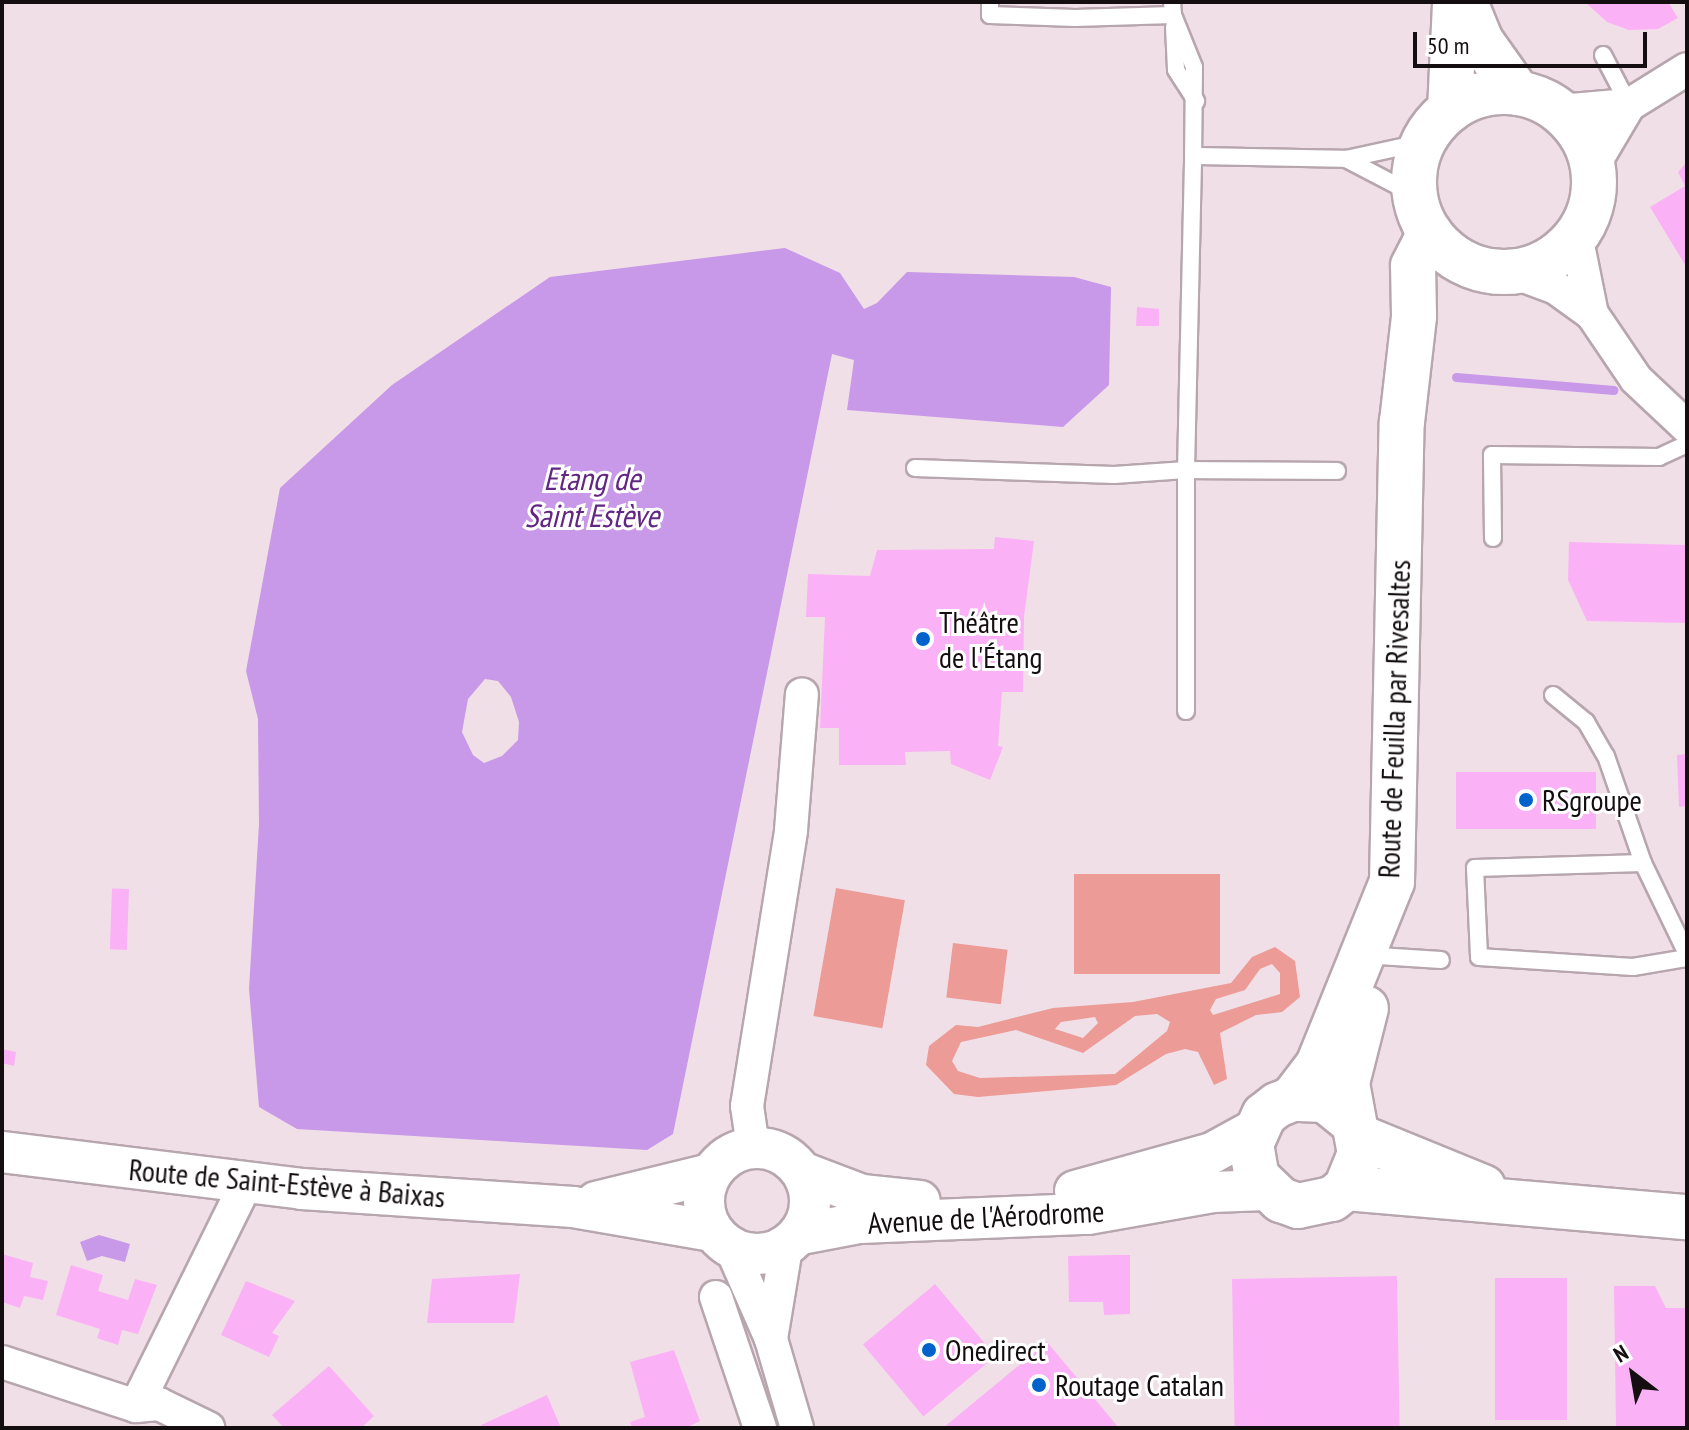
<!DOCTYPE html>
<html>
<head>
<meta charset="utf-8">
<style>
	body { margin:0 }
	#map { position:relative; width:1689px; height:1430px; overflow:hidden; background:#f1dfe7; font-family:"PT Sans Narrow",sans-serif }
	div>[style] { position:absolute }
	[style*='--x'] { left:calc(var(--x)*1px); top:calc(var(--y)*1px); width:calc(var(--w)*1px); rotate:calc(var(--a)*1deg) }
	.green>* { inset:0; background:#ec9b96; transform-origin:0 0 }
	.water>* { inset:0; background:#c898e9 }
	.stream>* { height:9px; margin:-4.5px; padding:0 4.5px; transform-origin:4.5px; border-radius:4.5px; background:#c898e9 }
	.building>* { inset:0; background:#fbb1f6; transform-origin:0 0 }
	.roads { filter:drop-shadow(2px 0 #b7a6ae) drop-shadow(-2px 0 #b7a6ae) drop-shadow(0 2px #b7a6ae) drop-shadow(0 -2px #b7a6ae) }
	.service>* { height:16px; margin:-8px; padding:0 8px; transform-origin:8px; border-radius:8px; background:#fff }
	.minor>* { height:32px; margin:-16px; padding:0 16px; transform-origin:16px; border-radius:16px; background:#fff }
	.tertiary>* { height:40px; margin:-20px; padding:0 20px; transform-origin:20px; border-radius:20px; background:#fff }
	.tertiary>.ring { margin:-20px; padding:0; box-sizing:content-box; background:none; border:40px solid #fff; border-radius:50% }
	.secondary>* { height:44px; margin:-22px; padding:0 22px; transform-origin:22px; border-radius:22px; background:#fff }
	.secondary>.ring { margin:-22px; padding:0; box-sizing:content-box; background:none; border:44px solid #fff; border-radius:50% }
	.dots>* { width:22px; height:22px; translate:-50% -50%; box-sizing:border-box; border:4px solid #fff; border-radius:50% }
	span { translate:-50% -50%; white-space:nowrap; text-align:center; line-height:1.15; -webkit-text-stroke:6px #fff; paint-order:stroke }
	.poi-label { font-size:30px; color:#140e11 }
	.left { translate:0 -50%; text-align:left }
	.street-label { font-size:30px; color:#140e11 }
	.water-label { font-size:32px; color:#622683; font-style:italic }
	.frame { position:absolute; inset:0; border:4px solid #140e11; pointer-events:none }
	.north { position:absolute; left:1593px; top:1334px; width:80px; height:80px; -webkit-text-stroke:6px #fff; paint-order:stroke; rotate:329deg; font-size:22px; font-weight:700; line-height:32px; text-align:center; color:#140e11 }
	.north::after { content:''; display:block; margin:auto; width:28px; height:36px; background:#140e11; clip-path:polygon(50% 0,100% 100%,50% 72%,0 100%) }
	.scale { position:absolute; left:1413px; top:32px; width:234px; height:36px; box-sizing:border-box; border:4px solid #140e11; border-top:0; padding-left:10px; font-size:24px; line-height:28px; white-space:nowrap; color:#140e11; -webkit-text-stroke:6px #fff; paint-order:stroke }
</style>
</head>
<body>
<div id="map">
	<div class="green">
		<i style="left:1074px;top:874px;width:146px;height:100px"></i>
		<i style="left:836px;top:888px;width:70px;height:130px;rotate:10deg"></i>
		<i style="left:953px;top:943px;width:55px;height:55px;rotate:7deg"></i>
		<i style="clip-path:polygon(evenodd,1275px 947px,1295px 961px,1300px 997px,1282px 1012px,1256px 1015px,1220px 1033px,1227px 1079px,1214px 1085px,1198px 1052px,1185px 1049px,1166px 1054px,1116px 1085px,978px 1097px,954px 1094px,926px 1065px,929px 1046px,956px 1025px,978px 1027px,1053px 1008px,1133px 1002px,1231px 983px,1252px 957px,1275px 947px,1272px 964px,1280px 973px,1280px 994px,1213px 1015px,1210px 1010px,1216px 999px,1245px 990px,1260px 969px,1272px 964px,1275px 947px,1157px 1014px,1170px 1022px,1167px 1031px,1115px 1074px,980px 1078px,958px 1071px,952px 1061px,961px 1042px,1016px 1030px,1083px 1053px,1135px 1016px,1157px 1014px,1275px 947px,1095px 1017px,1098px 1023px,1083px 1038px,1055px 1029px,1061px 1022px,1095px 1017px)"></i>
	</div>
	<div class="water">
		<i style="clip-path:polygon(evenodd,785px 248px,840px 273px,864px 309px,877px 303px,907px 272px,1074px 277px,1111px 287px,1109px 385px,1063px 427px,847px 410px,854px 360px,832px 354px,673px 1134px,647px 1150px,297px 1129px,259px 1107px,249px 989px,259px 824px,258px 719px,246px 671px,280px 488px,392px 385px,550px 277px,785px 248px,485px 679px,498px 681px,511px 697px,519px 722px,518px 740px,502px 756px,484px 763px,473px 755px,462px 732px,468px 699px,485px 679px)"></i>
		<i style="clip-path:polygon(99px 1235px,130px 1244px,125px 1262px,102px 1256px,87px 1261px,80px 1242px)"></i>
	</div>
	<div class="stream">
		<i style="--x:1456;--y:377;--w:158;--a:4.7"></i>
	</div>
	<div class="building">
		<i style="clip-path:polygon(1585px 2px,1668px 2px,1678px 18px,1658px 29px,1629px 30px,1607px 22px)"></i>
		<i style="clip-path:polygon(1687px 162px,1687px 268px,1650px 207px,1685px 186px,1678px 172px)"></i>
		<i style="clip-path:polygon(1137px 307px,1159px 309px,1159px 326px,1136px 326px)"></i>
		<i style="clip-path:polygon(995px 537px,1034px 541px,1024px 617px,1023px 692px,1002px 692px,998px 746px,1003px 747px,990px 780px,951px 764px,950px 751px,905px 752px,906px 765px,839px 765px,839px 728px,820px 728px,825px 617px,806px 617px,808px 574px,870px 576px,877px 550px,994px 549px)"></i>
		<i style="clip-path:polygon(1569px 542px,1687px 545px,1687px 623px,1587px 621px,1568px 580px)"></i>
		<i style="clip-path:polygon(1687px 754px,1687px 806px,1679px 807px,1677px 755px)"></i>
		<i style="left:1456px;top:772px;width:140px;height:57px"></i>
		<i style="left:129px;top:889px;width:61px;height:17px;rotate:92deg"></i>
		<i style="clip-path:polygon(2px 1049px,16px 1052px,14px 1066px,2px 1063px)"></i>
		<i style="clip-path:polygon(2px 1254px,33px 1263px,30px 1277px,48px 1281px,43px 1300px,24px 1296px,20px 1308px,2px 1302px)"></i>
		<i style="clip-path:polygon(1115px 1255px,1130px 1255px,1130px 1314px,1104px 1315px,1103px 1302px,1069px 1302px,1068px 1256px)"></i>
		<i style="clip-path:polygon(71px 1265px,103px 1275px,98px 1291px,128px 1300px,135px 1279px,157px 1285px,138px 1334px,122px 1330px,118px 1345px,97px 1338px,100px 1329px,56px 1315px)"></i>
		<i style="clip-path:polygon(520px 1274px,514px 1323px,427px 1323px,432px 1279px)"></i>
		<i style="left:1397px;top:1276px;width:152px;height:165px;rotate:89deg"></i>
		<i style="left:1567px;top:1278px;width:142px;height:72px;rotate:90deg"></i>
		<i style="clip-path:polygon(246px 1281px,295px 1301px,272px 1333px,279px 1336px,269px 1357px,221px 1335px)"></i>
		<i style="left:935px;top:1284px;width:94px;height:94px;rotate:50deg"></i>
		<i style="clip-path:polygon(1614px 1286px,1655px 1286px,1666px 1308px,1687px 1308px,1687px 1428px,1616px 1428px)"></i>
		<i style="clip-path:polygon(1047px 1342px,1119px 1428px,943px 1428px)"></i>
		<i style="clip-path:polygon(674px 1350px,700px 1421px,686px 1428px,632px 1428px,630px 1422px,645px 1417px,630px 1362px)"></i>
		<i style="clip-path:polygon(329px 1366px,374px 1416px,361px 1428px,284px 1428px,272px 1415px)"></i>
		<i style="clip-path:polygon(547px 1395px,561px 1428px,483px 1428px,481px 1425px)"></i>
	</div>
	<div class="roads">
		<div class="service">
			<i style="--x:990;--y:2;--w:13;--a:90"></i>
			<i style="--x:990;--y:15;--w:85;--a:2"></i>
			<i style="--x:1075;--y:18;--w:98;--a:-1.8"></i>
			<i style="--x:1173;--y:15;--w:13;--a:-94"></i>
			<i style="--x:1173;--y:15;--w:56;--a:68"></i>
			<i style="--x:1194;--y:67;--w:89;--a:90.6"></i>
			<i style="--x:1174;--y:27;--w:43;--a:87.3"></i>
			<i style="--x:1176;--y:70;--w:37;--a:57"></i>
			<i style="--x:1603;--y:55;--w:56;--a:62.5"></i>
			<i style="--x:1415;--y:195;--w:78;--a:-152.4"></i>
			<i style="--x:1346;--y:159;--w:80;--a:-12.3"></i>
			<i style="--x:915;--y:468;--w:199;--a:2"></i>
			<i style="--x:1114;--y:475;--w:72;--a:-4"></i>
			<i style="--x:1186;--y:470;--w:314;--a:-88.7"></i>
			<i style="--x:1193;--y:156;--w:153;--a:1.1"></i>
			<i style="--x:1493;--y:538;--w:83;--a:-90.7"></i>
			<i style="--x:1492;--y:455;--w:167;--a:0.7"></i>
			<i style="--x:1659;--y:457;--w:31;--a:-25"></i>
			<i style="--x:1553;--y:695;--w:43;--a:39.3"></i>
			<i style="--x:1586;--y:722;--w:39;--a:60"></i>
			<i style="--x:1606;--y:756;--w:113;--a:70.9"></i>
			<i style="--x:1643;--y:863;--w:101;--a:64.2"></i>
			<i style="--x:1186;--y:711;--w:241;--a:-90"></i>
			<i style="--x:1186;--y:470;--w:151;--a:0.4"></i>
			<i style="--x:1643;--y:863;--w:168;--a:178.3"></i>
			<i style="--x:1475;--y:868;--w:89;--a:87.4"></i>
			<i style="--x:1479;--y:957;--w:154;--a:3.7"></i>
			<i style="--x:1633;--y:967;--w:55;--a:-9.5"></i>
			<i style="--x:1379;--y:956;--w:62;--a:3.7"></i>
		</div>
		<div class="minor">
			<i style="--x:1560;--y:111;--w:69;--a:-5"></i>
			<i style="--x:1629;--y:105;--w:68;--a:-31.8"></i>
			<i style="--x:1593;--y:166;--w:71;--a:-59.5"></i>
			<i style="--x:1576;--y:235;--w:81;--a:78.6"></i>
			<i style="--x:1513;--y:272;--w:46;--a:20.4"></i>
			<i style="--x:1556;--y:288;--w:44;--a:35.8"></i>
			<i style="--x:1592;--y:314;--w:78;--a:55.9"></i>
			<i style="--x:1636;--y:379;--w:70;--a:43.3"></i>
			<i style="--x:753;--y:1147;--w:41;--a:-98.3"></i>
			<i style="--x:747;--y:1106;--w:279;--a:-80.9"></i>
			<i style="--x:791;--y:830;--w:136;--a:-85.4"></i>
			<i style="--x:732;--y:1250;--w:97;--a:66.3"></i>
			<i style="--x:771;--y:1339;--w:93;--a:73.7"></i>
			<i style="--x:716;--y:1297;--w:138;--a:71.4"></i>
			<i style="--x:771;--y:1339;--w:92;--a:-80.6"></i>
			<i style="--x:2;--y:1362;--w:141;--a:18.2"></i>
			<i style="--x:136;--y:1406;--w:23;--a:-5"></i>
			<i style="--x:159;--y:1404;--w:55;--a:26.1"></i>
			<i style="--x:136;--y:1406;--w:249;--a:-63.7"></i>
		</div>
		<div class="tertiary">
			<i class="ring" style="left:704px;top:1148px;width:66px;height:66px"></i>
			<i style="--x:2;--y:1152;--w:302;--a:7"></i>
			<i style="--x:302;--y:1189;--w:272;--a:3.8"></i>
			<i style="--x:573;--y:1207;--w:141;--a:9.8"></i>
			<i style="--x:804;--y:1173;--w:62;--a:20.8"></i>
			<i style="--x:862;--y:1195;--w:58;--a:5.9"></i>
			<i style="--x:1075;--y:1191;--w:142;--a:-15.5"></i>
			<i style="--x:1212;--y:1153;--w:50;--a:-28.6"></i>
			<i style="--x:596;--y:1202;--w:117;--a:-13.8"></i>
			<i style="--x:801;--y:1234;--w:60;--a:-10.6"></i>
			<i style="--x:860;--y:1223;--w:228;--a:-2.3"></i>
			<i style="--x:1088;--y:1214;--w:127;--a:-10"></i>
			<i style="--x:1213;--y:1192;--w:53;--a:-2.2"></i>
		</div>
		<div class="secondary">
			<i style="--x:1465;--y:2;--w:42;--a:67.7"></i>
			<i style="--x:1481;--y:41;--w:64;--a:54.6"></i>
			<i class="ring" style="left:1414px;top:92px;width:136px;height:136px"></i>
			<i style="--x:1450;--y:110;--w:108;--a:-87.3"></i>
			<i style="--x:1292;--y:1099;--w:43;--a:-52.6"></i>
			<i style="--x:1318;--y:1065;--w:197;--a:-68"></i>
			<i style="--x:1392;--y:882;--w:460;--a:-88.8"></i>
			<i style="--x:1402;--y:422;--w:107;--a:-83.5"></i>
			<i style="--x:1414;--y:316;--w:50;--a:-91.1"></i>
			<i style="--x:1413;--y:266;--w:37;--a:-63"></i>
			<i style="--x:1351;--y:1121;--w:33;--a:-141"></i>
			<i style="--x:1325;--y:1100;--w:33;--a:-178"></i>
			<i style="--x:1292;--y:1099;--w:16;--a:158"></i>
			<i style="--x:1277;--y:1105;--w:16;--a:142"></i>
			<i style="--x:1264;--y:1115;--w:32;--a:114"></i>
			<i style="--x:1251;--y:1144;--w:34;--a:80"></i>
			<i style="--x:1257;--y:1177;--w:33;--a:44"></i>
			<i style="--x:1281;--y:1200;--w:18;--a:19"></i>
			<i style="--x:1298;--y:1206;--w:35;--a:-12"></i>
			<i style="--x:1332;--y:1199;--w:18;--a:-38"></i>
			<i style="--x:1346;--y:1188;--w:37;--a:-68"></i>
			<i style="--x:1360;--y:1154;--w:72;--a:-100.4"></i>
			<i style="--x:1347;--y:1083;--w:77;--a:-75.8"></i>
			<i style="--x:1358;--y:1136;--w:135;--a:22.2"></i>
			<i style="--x:1346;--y:1188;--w:342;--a:4.9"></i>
		</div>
	</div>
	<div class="dots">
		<i style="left:923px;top:639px;background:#0063cc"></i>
		<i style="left:1526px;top:800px;background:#0063cc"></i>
		<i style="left:929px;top:1350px;background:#0063cc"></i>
		<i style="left:1039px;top:1385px;background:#0063cc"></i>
	</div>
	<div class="poi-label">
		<span class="left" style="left:939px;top:639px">Théâtre<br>de l'Étang</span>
		<span class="left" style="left:1542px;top:800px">RSgroupe</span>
		<span class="left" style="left:945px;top:1350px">Onedirect</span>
		<span class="left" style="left:1055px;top:1385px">Routage Catalan</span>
	</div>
	<div class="street-label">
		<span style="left:1394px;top:719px;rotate:-88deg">Route de Feuilla par Rivesaltes</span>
		<span style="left:287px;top:1183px;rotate:5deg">Route de Saint-Estève à Baixas</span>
		<span style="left:986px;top:1217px;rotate:-3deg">Avenue de l'Aérodrome</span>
	</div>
	<div class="water-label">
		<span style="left:592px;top:497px">Etang de<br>Saint Estève</span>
	</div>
	<div class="frame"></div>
	<div class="north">N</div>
	<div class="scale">50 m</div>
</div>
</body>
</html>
